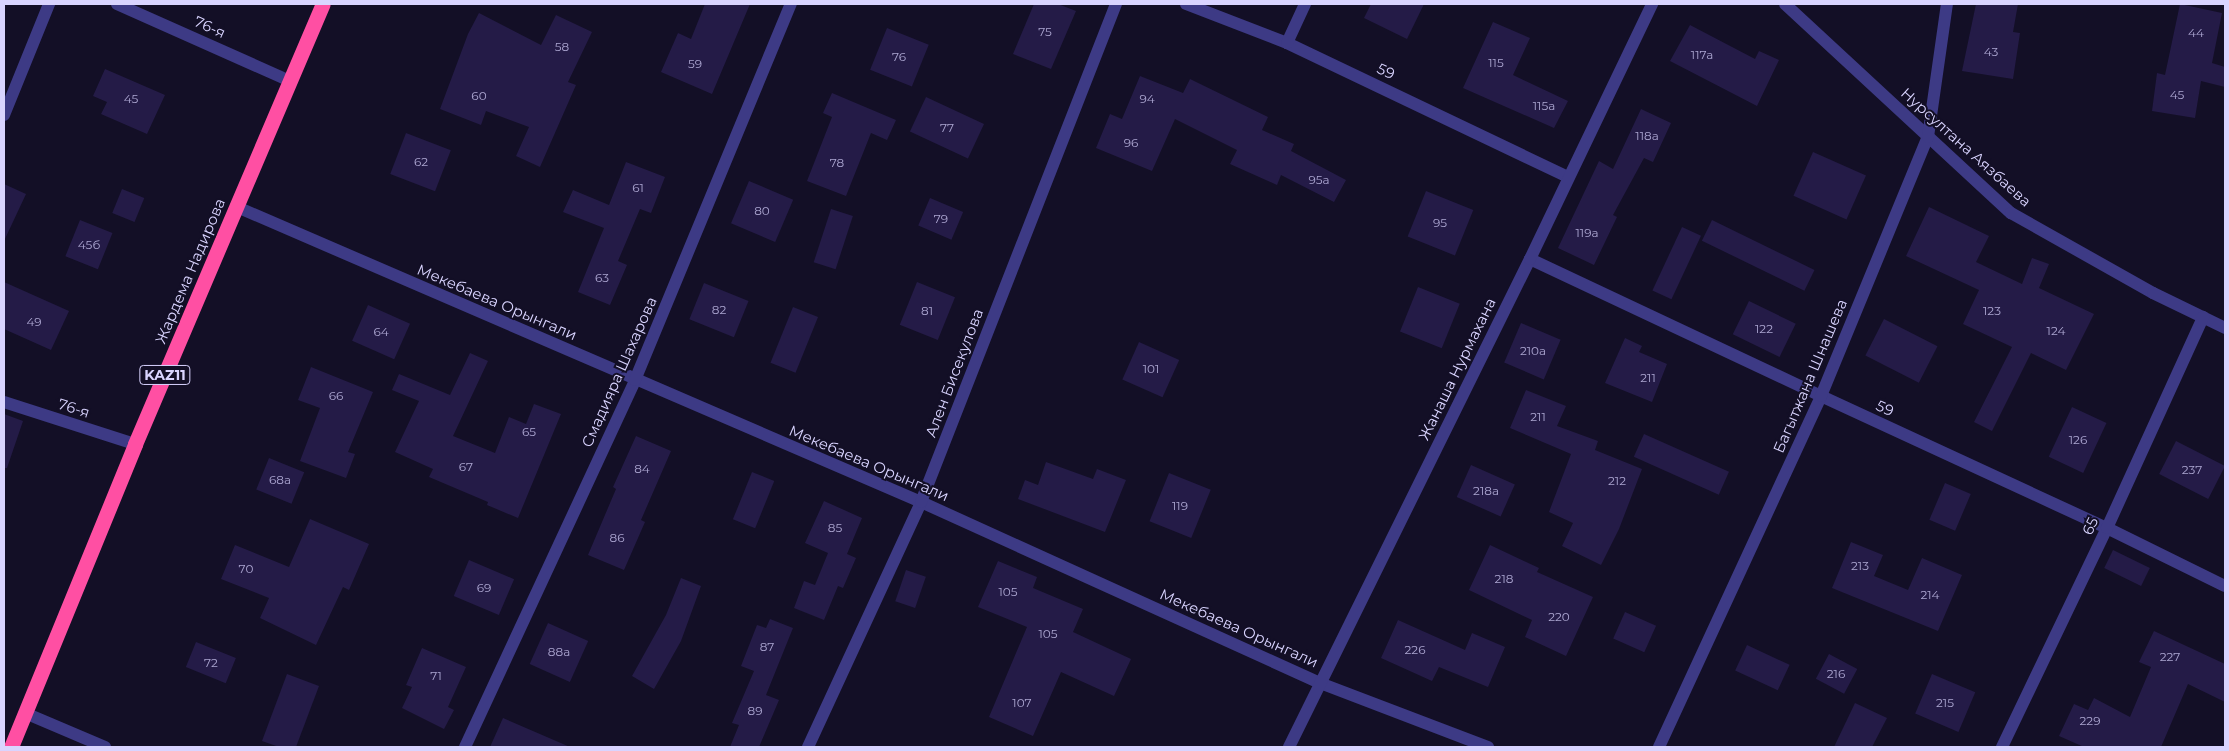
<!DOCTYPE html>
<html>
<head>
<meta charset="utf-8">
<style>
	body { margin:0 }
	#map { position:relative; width:2229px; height:751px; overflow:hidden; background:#130f26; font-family:Montserrat,sans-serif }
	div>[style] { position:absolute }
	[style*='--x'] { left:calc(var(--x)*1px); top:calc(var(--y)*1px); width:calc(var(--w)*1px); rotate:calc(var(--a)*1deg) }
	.building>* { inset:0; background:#241b47; transform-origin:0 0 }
	.minor>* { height:12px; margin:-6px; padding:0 6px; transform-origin:6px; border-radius:6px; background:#3d3a85 }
	.highway>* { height:15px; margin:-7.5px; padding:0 7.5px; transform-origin:7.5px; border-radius:7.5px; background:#ff4fa3 }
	span { translate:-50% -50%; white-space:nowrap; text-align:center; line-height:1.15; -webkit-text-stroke:4px #130f26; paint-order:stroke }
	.number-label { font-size:12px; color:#aca6d1 }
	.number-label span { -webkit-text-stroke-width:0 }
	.shield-label span { padding:1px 4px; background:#130f26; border:1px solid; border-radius:4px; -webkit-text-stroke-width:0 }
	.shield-label { font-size:14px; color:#d9d4ff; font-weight:700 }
	.street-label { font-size:15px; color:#d9d4ff }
	.frame { position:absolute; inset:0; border:5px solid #d9d4ff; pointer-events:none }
</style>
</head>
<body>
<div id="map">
	<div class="building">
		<i style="clip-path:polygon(705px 4px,750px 4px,712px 94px,661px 72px,678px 33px,691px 39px)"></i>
		<i style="clip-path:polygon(1034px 4px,1058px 4px,1076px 11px,1051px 69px,1013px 54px)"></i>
		<i style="clip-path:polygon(1371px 4px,1424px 4px,1407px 39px,1364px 18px)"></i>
		<i style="clip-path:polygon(1976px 4px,2018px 4px,2013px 32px,2020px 33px,2013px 79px,1962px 71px)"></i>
		<i style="clip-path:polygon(2180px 4px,2222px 13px,2212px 63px,2225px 67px,2225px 87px,2201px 81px,2195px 118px,2152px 111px,2157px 73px,2165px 75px)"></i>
		<i style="clip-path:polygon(479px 13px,541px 45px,556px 15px,592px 32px,568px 82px,576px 85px,540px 167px,516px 156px,529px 127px,486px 111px,481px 125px,440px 109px,468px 34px)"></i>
		<i style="clip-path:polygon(1493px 22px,1530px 38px,1513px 75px,1568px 101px,1554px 128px,1463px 88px)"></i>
		<i style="clip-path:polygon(1690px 25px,1755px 59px,1759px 51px,1779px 60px,1757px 106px,1670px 61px)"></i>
		<i style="left:887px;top:28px;width:45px;height:45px;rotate:22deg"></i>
		<i style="clip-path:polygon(105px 69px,165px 95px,147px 134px,101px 114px,107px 102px,93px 96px)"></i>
		<i style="clip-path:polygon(1140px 76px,1183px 93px,1190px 79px,1268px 117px,1262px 130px,1294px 144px,1291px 151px,1346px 180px,1334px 202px,1281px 175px,1277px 185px,1230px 164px,1237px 150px,1175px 119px,1152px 171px,1096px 148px,1110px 114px,1122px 119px)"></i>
		<i style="clip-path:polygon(832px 93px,896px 120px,887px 140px,871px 133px,846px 196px,807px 181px,832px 117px,823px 113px)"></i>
		<i style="left:926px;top:97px;width:64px;height:38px;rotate:25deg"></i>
		<i style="clip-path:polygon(1641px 109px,1671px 123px,1653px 162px,1644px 158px,1613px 215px,1617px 217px,1594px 265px,1558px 248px,1599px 161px,1613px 169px)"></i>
		<i style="left:406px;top:133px;width:48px;height:44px;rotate:21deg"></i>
		<i style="left:1813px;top:152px;width:58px;height:48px;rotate:24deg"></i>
		<i style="clip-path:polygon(626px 162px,665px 177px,651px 213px,640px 209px,618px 261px,627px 265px,610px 305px,578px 292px,604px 228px,563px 212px,573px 190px,609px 205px)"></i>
		<i style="left:749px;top:181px;width:48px;height:46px;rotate:23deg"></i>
		<i style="clip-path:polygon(4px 184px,26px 194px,4px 241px)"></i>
		<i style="left:122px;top:189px;width:24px;height:26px;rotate:22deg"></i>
		<i style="left:1426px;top:191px;width:51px;height:49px;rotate:22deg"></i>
		<i style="left:930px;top:198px;width:36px;height:30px;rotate:23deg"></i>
		<i style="clip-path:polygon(1929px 207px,1989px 236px,1976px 262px,2022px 284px,2032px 258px,2049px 264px,2039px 288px,2094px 314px,2066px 370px,2031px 353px,1992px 431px,1974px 422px,2012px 347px,1963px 324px,1979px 290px,1906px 256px)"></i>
		<i style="left:831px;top:209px;width:23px;height:56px;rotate:18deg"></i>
		<i style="left:80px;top:220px;width:35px;height:39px;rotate:22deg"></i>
		<i style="left:1712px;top:220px;width:114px;height:23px;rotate:26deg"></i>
		<i style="left:1682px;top:227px;width:21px;height:70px;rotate:25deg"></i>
		<i style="clip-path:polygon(4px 282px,69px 311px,51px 350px,4px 329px)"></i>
		<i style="left:917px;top:282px;width:41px;height:46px;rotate:22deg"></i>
		<i style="left:704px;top:283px;width:48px;height:39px;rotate:22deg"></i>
		<i style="left:1418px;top:287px;width:45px;height:48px;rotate:22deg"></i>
		<i style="left:1749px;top:301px;width:52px;height:37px;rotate:26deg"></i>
		<i style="left:368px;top:305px;width:46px;height:39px;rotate:24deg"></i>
		<i style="left:793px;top:307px;width:27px;height:60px;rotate:22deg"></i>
		<i style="left:1884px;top:319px;width:60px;height:41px;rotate:27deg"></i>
		<i style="left:1521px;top:323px;width:43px;height:43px;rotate:23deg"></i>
		<i style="clip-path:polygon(1625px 338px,1642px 346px,1639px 352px,1667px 364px,1652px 402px,1605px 383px)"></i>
		<i style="left:1139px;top:342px;width:44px;height:41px;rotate:24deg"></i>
		<i style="clip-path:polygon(470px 353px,488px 361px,453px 436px,495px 453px,509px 417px,526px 424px,534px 404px,561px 414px,518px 518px,487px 505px,488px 502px,429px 477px,433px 469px,395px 452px,419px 401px,392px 390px,399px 374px,450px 395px)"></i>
		<i style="clip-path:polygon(311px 367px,373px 392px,348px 452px,355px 454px,346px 478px,300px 461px,320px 408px,298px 400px)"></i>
		<i style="clip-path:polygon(1526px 390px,1566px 406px,1557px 426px,1598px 441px,1595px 450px,1642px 469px,1619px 529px,1601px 565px,1562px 546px,1573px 523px,1549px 512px,1571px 454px,1510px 428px)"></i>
		<i style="left:2072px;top:407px;width:38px;height:55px;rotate:25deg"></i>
		<i style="clip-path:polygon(4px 414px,23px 421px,7px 468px,4px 468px)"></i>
		<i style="left:1644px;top:434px;width:93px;height:25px;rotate:24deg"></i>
		<i style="clip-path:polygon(636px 436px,671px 451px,641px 520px,645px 522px,624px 570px,588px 555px,616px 489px,613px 487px)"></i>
		<i style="left:2176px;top:441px;width:55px;height:37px;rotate:27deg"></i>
		<i style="left:269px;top:458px;width:38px;height:34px;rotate:22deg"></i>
		<i style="clip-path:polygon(1046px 462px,1093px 479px,1097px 469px,1126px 480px,1105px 532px,1018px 499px,1025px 480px,1038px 485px)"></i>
		<i style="left:1471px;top:465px;width:48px;height:35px;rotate:24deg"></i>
		<i style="left:752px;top:472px;width:24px;height:51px;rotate:22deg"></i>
		<i style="left:1169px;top:473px;width:45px;height:52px;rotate:22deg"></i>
		<i style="left:1945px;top:483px;width:28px;height:40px;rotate:23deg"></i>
		<i style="clip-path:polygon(824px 501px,862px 518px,847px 554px,856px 558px,843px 588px,838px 586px,824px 620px,794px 608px,804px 581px,815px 585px,828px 553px,805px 543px)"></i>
		<i style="clip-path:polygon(310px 519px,369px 544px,349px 590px,343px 587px,316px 645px,260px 618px,269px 598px,221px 579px,235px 545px,289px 567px)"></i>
		<i style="clip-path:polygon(1851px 542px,1883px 555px,1874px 576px,1908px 590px,1922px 558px,1962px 575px,1938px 631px,1832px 588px)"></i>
		<i style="clip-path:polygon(1490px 545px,1539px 568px,1537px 572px,1593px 597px,1566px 656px,1525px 637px,1532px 620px,1469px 590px)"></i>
		<i style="left:2113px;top:550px;width:41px;height:20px;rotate:26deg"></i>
		<i style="left:469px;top:560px;width:49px;height:39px;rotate:23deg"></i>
		<i style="clip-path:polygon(998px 561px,1037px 577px,1033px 588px,1083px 609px,1073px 632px,1131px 659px,1114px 696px,1061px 672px,1033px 736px,989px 717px,1027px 627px,978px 607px)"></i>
		<i style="left:906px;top:570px;width:21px;height:33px;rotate:19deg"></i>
		<i style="clip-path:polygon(681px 578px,701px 586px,681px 641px,654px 689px,632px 676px,666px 615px)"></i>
		<i style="left:1625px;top:612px;width:34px;height:29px;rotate:24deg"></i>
		<i style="clip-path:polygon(770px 619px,793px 628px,766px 695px,779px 700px,759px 747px,730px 747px,739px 725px,732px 723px,754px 671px,741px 666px,757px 625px,766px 628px)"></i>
		<i style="clip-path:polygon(1398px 620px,1465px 650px,1472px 633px,1505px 647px,1488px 687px,1439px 667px,1432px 681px,1381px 658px)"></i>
		<i style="left:548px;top:623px;width:44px;height:45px;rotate:24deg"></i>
		<i style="clip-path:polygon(2154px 631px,2225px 664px,2225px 702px,2188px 684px,2161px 747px,2084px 747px,2059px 736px,2074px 704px,2088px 710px,2094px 698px,2130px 717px,2151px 667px,2139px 662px)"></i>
		<i style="left:196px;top:642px;width:43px;height:27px;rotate:22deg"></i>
		<i style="left:1747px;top:645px;width:47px;height:28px;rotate:25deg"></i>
		<i style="clip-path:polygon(422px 648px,466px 667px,448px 707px,454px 710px,444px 729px,402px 708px,412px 687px,406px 685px)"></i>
		<i style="left:1829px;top:654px;width:32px;height:28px;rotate:28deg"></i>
		<i style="clip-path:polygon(287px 674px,319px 686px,296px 747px,279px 747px,262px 741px)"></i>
		<i style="left:1932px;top:674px;width:47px;height:43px;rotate:23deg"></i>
		<i style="clip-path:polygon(1855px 703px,1887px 718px,1872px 747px,1834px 747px)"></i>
		<i style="clip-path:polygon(503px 718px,570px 747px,490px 747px)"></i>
	</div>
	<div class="minor">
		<i style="--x:117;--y:4;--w:189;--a:24"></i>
		<i style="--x:1186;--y:4;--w:108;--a:21.1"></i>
		<i style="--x:1287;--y:43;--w:311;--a:25.5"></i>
		<i style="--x:1785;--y:4;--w:308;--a:42.8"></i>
		<i style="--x:2011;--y:213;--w:163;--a:29.4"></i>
		<i style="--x:2153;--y:293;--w:80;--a:25.9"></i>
		<i style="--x:1287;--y:43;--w:43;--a:-65.2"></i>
		<i style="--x:4;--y:115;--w:120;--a:-67.9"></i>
		<i style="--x:237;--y:207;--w:745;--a:23.33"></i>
		<i style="--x:921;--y:502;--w:438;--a:24.4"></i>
		<i style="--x:1320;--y:683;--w:180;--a:20.9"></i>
		<i style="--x:1530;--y:259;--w:322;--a:25.2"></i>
		<i style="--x:1821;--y:396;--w:315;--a:24.8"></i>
		<i style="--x:2107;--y:528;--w:131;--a:26.2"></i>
		<i style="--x:4;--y:402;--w:138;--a:17.8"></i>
		<i style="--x:25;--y:713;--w:87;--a:23"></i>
		<i style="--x:465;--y:747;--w:404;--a:-65.1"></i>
		<i style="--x:635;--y:380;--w:407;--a:-67.5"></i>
		<i style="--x:808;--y:747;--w:270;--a:-65.2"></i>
		<i style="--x:921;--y:502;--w:535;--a:-68.62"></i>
		<i style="--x:1289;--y:747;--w:544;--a:-63.72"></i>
		<i style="--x:1530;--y:259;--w:283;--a:-64.4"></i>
		<i style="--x:1659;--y:747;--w:387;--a:-65.2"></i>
		<i style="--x:1821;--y:396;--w:280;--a:-67.6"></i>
		<i style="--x:1928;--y:137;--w:134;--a:-81.9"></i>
		<i style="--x:2002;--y:747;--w:243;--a:-64.4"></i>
		<i style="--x:2107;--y:528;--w:232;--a:-65.5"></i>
	</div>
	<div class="highway">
		<i style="--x:11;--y:747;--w:327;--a:-67.7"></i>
		<i style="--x:135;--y:444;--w:478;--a:-66.9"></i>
	</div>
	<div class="number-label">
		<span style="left:1045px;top:32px">75</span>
		<span style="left:2196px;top:33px">44</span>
		<span style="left:562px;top:47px">58</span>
		<span style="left:1991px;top:52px">43</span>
		<span style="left:1702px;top:55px">117а</span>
		<span style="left:899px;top:57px">76</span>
		<span style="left:1496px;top:63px">115</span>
		<span style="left:695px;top:64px">59</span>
		<span style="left:2177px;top:95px">45</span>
		<span style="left:479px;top:96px">60</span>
		<span style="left:131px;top:99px">45</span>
		<span style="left:1147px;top:99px">94</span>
		<span style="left:1544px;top:106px">115а</span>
		<span style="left:947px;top:128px">77</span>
		<span style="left:1647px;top:136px">118а</span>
		<span style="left:1131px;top:143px">96</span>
		<span style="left:421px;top:162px">62</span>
		<span style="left:837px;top:163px">78</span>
		<span style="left:1319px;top:180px">95а</span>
		<span style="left:638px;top:188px">61</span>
		<span style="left:762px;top:211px">80</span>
		<span style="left:941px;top:219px">79</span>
		<span style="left:1440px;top:223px">95</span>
		<span style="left:1587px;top:233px">119а</span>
		<span style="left:89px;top:245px">45б</span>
		<span style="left:602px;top:278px">63</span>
		<span style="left:719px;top:310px">82</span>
		<span style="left:927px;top:311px">81</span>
		<span style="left:1992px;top:311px">123</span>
		<span style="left:34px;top:322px">49</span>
		<span style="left:1764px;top:329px">122</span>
		<span style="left:2056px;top:331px">124</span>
		<span style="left:381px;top:332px">64</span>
		<span style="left:1533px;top:351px">210а</span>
		<span style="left:1151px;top:369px">101</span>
		<span style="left:1648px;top:378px">211</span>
		<span style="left:336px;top:396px">66</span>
		<span style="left:1538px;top:417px">211</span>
		<span style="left:529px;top:432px">65</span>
		<span style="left:2078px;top:440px">126</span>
		<span style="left:466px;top:467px">67</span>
		<span style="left:642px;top:469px">84</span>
		<span style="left:2192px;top:470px">237</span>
		<span style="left:280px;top:480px">68а</span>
		<span style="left:1617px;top:481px">212</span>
		<span style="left:1486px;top:491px">218а</span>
		<span style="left:1180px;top:506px">119</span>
		<span style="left:835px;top:528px">85</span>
		<span style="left:617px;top:538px">86</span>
		<span style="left:1860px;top:566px">213</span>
		<span style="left:246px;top:569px">70</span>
		<span style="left:1504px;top:579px">218</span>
		<span style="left:484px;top:588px">69</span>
		<span style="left:1008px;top:592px">105</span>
		<span style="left:1930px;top:595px">214</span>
		<span style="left:1559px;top:617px">220</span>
		<span style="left:1048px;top:634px">105</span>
		<span style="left:767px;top:647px">87</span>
		<span style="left:1415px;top:650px">226</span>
		<span style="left:559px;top:652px">88а</span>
		<span style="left:2170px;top:657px">227</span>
		<span style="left:211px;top:663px">72</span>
		<span style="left:1836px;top:674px">216</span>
		<span style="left:436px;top:676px">71</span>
		<span style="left:1022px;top:703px">107</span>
		<span style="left:1945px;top:703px">215</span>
		<span style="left:755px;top:711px">89</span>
		<span style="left:2090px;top:721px">229</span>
	</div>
	<div class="shield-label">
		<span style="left:165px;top:375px">KAZ11</span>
	</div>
	<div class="street-label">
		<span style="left:210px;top:27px;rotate:24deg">76-я</span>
		<span style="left:1386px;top:71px;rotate:25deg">59</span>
		<span style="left:1966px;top:147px;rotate:42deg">Нурсултана Аязбаева</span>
		<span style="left:190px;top:271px;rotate:-67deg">Жардема Надирова</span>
		<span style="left:497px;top:302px;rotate:23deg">Мекебаева Орынгали</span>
		<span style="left:1457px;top:369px;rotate:-64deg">Жанаша Нурмахана</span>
		<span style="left:619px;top:372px;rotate:-66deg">Смадияра Шахарова</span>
		<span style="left:954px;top:373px;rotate:-69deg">Ален Бисекулова</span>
		<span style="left:1810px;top:376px;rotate:-67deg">Багытжана Шнашева</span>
		<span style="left:74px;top:408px;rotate:18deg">76-я</span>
		<span style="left:1885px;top:408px;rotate:25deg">59</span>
		<span style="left:869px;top:463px;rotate:23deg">Мекебаева Орынгали</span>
		<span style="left:2090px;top:526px;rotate:-65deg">65</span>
		<span style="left:1239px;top:628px;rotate:24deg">Мекебаева Орынгали</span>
	</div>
	<div class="frame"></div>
</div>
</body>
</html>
